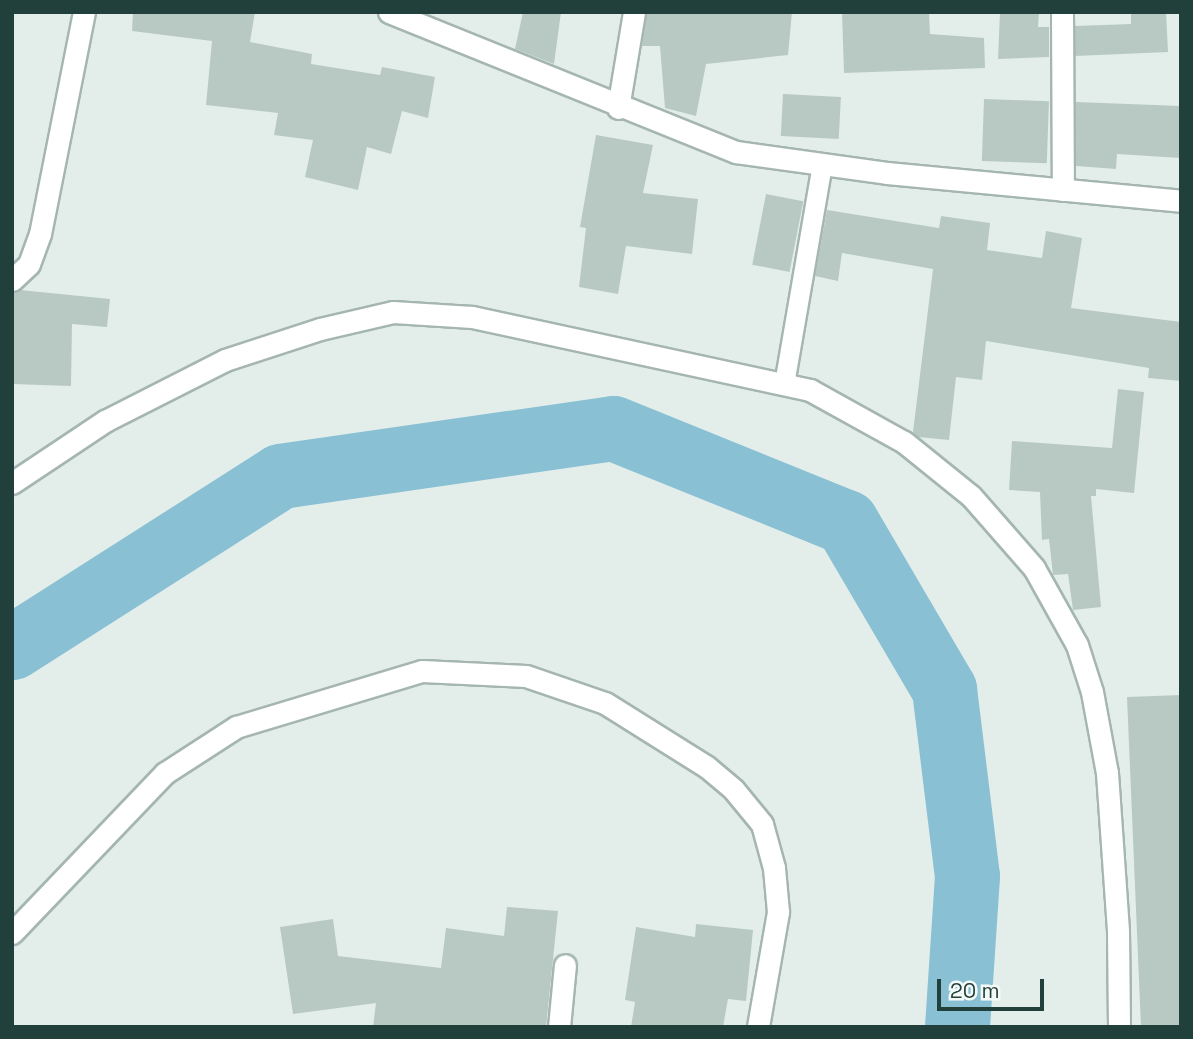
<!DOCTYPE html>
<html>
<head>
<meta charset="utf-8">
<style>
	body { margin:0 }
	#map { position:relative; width:1193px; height:1039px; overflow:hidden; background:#e3eeea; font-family:"Space Grotesk",sans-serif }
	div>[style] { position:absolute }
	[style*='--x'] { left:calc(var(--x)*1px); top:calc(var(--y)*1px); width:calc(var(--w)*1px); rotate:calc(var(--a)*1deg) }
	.river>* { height:65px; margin:-32.5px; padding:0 32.5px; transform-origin:32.5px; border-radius:32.5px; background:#89c0d4 }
	.building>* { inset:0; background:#b8c9c4; transform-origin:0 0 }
	.roads { filter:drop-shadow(2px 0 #a5b6b2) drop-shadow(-2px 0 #a5b6b2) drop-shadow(0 2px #a5b6b2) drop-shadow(0 -2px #a5b6b2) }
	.service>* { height:19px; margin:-9.5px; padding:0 9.5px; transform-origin:9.5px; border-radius:9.5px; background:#fff }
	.minor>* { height:21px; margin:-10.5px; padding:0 10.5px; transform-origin:10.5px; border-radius:10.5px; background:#fff }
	span { translate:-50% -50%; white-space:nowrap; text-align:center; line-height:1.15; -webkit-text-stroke:5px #f4faf8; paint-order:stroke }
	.frame { position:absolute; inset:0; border:14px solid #22403b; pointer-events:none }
	.scale { position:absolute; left:937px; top:979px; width:107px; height:32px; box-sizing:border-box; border:4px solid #22403b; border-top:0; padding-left:9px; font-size:21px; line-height:24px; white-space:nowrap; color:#22403b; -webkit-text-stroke:5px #f4faf8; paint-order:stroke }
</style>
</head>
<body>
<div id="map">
	<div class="river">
		<i style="--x:12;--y:647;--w:318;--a:-32.5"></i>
		<i style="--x:280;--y:476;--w:336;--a:-8.2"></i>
		<i style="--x:613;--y:428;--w:251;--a:22"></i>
		<i style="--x:846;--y:522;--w:194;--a:59.6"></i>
		<i style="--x:944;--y:689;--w:188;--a:83"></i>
		<i style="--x:967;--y:876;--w:151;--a:93.8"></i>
	</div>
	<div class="building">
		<i style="clip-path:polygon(133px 12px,255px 12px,250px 42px,312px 54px,311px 64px,380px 75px,382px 67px,435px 77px,428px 118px,402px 111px,391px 154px,367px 147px,358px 190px,305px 177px,313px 140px,274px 135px,278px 113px,206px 105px,212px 41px,132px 31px)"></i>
		<i style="clip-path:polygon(523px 12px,561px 12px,554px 64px,515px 49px)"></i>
		<i style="clip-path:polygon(647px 12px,792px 12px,788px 55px,706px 64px,696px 116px,665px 108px,660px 46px,642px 46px)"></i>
		<i style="clip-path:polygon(842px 12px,929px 12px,930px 34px,984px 38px,985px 68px,844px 73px)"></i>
		<i style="clip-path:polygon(1000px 12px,1039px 12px,1038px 27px,1049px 27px,1049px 57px,998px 59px)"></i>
		<i style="clip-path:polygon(1131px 12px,1166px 12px,1168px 52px,1075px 56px,1075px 26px,1131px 24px)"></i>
		<i style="left:783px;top:94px;width:58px;height:42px;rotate:3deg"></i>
		<i style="left:984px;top:99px;width:65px;height:62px;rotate:2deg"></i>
		<i style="clip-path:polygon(1076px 102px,1181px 106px,1181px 158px,1117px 154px,1116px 169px,1076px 166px)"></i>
		<i style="clip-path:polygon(596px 135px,653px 145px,643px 193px,698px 199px,692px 254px,626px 246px,618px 294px,579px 287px,586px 228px,580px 227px)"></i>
		<i style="left:766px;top:194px;width:38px;height:72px;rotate:11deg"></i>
		<i style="clip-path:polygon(827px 210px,939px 228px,941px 216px,990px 223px,987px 250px,1042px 258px,1046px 231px,1082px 238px,1071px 308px,1181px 322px,1181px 381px,1148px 378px,1149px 368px,986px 341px,982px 380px,956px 377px,949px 440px,918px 437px,913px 432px,933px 269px,842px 253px,838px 281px,815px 276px)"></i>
		<i style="clip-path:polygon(20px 290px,110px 299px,107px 327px,72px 324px,71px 386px,12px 384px,12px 293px)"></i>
		<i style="clip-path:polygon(1118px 389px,1144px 392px,1134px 493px,1096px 489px,1096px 496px,1091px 496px,1101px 607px,1073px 610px,1068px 574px,1053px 575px,1049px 539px,1042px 540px,1040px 492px,1009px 490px,1012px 441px,1112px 448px)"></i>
		<i style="clip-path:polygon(1181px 695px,1181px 1027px,1141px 1027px,1127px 697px)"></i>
		<i style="clip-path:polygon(507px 907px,558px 911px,546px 1027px,373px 1027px,376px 1003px,293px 1014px,280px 927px,333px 919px,338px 956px,441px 968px,446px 928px,504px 936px)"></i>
		<i style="clip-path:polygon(696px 924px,753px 930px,746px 1001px,728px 999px,723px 1027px,631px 1027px,635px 1002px,625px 1000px,636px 927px,695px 937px)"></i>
	</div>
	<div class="roads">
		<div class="service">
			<i style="--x:784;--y:384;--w:223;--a:-80.2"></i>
		</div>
		<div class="minor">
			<i style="--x:389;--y:12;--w:374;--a:22"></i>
			<i style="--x:736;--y:152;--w:152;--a:7.9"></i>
			<i style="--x:887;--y:173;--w:295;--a:5.4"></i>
			<i style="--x:1062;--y:12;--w:178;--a:89.7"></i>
			<i style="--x:618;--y:108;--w:97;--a:-80.5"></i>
			<i style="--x:12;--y:280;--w:23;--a:-43"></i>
			<i style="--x:29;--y:264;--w:32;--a:-70"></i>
			<i style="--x:40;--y:234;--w:226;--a:-78.8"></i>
			<i style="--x:12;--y:483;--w:112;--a:-33.7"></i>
			<i style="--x:105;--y:421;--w:135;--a:-26.9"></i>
			<i style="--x:225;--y:360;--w:100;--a:-18.1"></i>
			<i style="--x:320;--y:329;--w:75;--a:-13.1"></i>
			<i style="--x:393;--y:312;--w:79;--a:3.6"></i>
			<i style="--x:472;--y:317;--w:346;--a:12.2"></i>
			<i style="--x:810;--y:390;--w:107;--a:29"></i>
			<i style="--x:904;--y:442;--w:86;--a:38.9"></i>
			<i style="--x:971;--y:496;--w:96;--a:48.8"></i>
			<i style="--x:1034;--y:568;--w:88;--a:60.8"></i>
			<i style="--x:1077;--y:645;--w:49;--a:72.3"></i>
			<i style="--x:1092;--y:692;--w:82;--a:79.5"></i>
			<i style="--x:1107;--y:773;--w:158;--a:86"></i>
			<i style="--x:1118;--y:931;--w:96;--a:89.4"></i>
			<i style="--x:12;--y:933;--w:221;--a:-46.3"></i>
			<i style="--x:165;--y:773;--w:85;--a:-32.9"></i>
			<i style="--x:236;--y:727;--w:194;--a:-16.8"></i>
			<i style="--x:422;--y:671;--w:104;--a:2.8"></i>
			<i style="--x:526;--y:676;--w:83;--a:18.9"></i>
			<i style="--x:605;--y:703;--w:120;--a:32.1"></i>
			<i style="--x:707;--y:767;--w:35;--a:40"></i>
			<i style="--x:734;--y:790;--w:44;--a:50.5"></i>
			<i style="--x:762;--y:824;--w:46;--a:74.7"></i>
			<i style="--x:774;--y:868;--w:44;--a:84.8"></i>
			<i style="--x:778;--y:912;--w:117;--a:99.9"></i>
			<i style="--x:559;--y:1027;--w:62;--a:-84.5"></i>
		</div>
	</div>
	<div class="frame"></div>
	<div class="scale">20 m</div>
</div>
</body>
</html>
